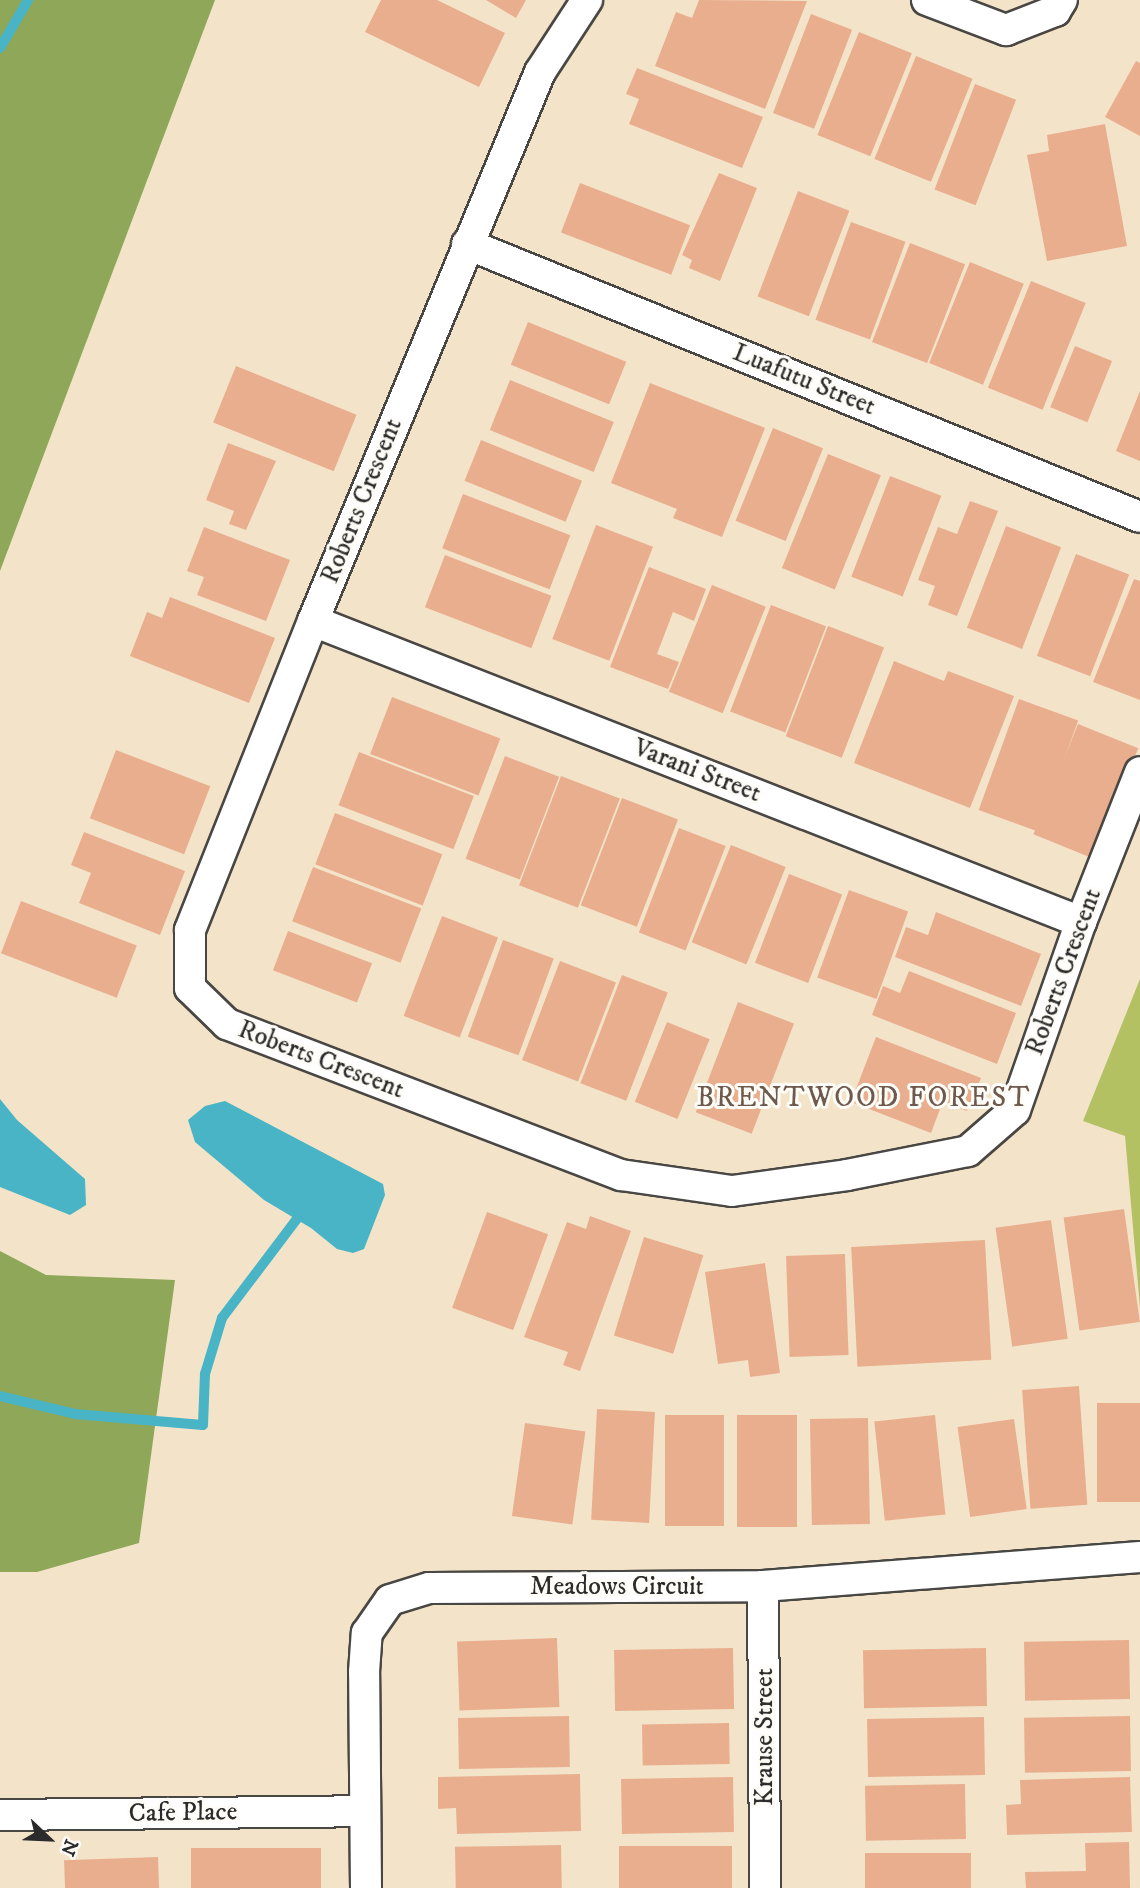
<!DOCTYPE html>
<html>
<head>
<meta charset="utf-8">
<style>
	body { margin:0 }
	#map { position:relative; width:1140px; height:1888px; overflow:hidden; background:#f3e4c9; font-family:"IM FELL DW Pica",serif }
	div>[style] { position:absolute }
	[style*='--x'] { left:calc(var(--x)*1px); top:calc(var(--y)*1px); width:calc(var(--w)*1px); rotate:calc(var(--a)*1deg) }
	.green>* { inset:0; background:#b3c163 }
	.forest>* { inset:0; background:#8ea759 }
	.water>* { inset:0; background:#48b4c5 }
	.stream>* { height:10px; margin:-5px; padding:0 5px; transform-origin:5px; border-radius:5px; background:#48b4c5 }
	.building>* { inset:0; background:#e9ae8e; transform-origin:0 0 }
	.roads { filter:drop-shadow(2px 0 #494743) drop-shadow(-2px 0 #494743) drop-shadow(0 2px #494743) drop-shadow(0 -2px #494743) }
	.minor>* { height:30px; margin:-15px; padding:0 15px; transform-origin:15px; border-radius:15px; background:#fff }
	span { translate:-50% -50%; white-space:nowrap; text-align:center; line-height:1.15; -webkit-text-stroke:6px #fdfcf7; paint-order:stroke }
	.street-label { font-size:26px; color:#2b2b2b }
	.neighbourhood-label { font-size:28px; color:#6e594e; letter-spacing:2px }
	.north { position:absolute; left:14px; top:1804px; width:70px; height:70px; -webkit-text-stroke:5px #fdfcf7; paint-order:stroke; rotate:113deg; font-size:19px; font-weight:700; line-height:28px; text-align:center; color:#2b2b2b }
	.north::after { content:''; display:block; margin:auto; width:24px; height:32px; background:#2b2b2b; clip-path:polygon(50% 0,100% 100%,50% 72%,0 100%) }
</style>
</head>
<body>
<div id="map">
	<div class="green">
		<i style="clip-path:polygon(1140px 979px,1140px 1307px,1125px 1136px,1083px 1121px)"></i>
	</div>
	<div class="forest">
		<i style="clip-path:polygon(0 0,215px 0,0 571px)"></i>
		<i style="clip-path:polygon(0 1251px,46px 1275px,175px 1280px,139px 1543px,37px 1572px,0 1572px)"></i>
	</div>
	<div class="water">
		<i style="clip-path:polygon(0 1099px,17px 1120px,85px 1179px,86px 1205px,70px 1215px,0 1187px)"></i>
		<i style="clip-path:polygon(225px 1101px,383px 1184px,385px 1195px,364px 1249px,353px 1253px,337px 1249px,311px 1228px,264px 1200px,195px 1142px,188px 1120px,205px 1106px)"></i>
	</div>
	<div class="stream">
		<i style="--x:0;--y:48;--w:56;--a:-59.7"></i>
		<i style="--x:0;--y:1396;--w:77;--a:13.5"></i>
		<i style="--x:75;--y:1414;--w:128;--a:4.9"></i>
		<i style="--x:203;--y:1425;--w:51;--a:-87.8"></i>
		<i style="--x:205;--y:1374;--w:59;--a:-73.1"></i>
		<i style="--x:222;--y:1318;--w:124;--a:-52.9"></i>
	</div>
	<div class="building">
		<i style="clip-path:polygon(381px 0,437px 0,505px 33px,479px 87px,365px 32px)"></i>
		<i style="clip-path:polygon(486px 0,526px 0,516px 18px)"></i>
		<i style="clip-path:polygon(699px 0,807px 1px,765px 109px,655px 66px,676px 12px,692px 18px)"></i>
		<i style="left:811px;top:14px;width:44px;height:106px;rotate:21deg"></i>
		<i style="left:859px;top:32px;width:57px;height:111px;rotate:22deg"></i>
		<i style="left:916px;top:56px;width:61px;height:111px;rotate:22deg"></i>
		<i style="clip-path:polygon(1136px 61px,1140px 63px,1140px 136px,1105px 117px)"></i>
		<i style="clip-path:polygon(637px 68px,763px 117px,742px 168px,629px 124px,639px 99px,626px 94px)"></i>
		<i style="left:975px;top:84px;width:44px;height:113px;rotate:21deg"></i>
		<i style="clip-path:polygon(1105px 124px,1127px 246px,1047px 261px,1027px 155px,1049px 151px,1047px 135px)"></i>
		<i style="clip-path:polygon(719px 173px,757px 188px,720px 281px,689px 268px,692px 260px,682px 255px)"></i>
		<i style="left:580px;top:183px;width:118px;height:53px;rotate:21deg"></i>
		<i style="left:798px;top:191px;width:55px;height:113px;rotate:21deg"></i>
		<i style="left:851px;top:222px;width:58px;height:104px;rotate:20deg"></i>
		<i style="left:910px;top:243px;width:59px;height:106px;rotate:21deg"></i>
		<i style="left:970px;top:262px;width:58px;height:109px;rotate:22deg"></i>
		<i style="left:1031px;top:281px;width:59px;height:115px;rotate:22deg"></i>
		<i style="left:528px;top:322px;width:106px;height:46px;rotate:22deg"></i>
		<i style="left:1075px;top:346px;width:40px;height:66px;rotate:22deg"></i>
		<i style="left:236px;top:366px;width:130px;height:61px;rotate:22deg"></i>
		<i style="left:510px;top:380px;width:112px;height:54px;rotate:22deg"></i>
		<i style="clip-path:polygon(650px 383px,765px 428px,722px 537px,673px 518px,677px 509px,611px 483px)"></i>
		<i style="clip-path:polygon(1140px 391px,1140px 461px,1116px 451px)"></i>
		<i style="left:773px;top:428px;width:54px;height:100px;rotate:22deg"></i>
		<i style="left:481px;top:440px;width:109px;height:44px;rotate:22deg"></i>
		<i style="clip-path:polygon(228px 443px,276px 461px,246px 530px,229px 524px,234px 511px,206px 500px)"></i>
		<i style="left:828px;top:454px;width:57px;height:123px;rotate:22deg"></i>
		<i style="left:890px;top:476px;width:55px;height:108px;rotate:21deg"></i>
		<i style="left:463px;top:494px;width:115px;height:58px;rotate:21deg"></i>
		<i style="clip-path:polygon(970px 501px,998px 511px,957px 616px,928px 605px,935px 586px,918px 580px,938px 527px,957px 534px)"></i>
		<i style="left:596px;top:525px;width:61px;height:122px;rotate:21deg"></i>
		<i style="left:1006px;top:526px;width:59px;height:109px;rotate:21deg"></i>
		<i style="clip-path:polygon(204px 527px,290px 560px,266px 621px,197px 595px,204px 577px,187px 571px)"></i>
		<i style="left:1076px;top:554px;width:57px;height:109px;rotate:21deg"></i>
		<i style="left:445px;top:555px;width:114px;height:56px;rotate:21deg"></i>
		<i style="clip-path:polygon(649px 567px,706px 589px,694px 621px,673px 612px,657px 654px,679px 662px,668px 689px,610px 667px)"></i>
		<i style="clip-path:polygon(1134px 579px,1140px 581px,1140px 700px,1093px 682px)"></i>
		<i style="left:712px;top:585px;width:58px;height:115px;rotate:22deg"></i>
		<i style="clip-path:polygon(170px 597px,275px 638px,249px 703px,130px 656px,147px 612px,162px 618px)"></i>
		<i style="left:771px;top:605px;width:59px;height:114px;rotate:21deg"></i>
		<i style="left:828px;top:626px;width:60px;height:118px;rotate:21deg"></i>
		<i style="clip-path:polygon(894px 661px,944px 681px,948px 671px,1014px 696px,970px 808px,854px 763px)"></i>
		<i style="left:392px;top:697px;width:116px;height:61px;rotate:21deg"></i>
		<i style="left:1019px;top:699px;width:63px;height:118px;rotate:20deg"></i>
		<i style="left:1078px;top:724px;width:65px;height:119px;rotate:22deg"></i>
		<i style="left:116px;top:750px;width:101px;height:73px;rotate:21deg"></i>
		<i style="left:359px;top:752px;width:123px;height:57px;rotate:21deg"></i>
		<i style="left:505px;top:756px;width:58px;height:110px;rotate:21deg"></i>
		<i style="left:561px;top:776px;width:63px;height:117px;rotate:21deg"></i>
		<i style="left:622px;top:798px;width:60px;height:115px;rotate:21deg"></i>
		<i style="left:335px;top:813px;width:115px;height:55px;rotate:21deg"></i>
		<i style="left:679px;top:828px;width:50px;height:112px;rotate:21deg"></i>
		<i style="clip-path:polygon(84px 832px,185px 871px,160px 935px,79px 903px,91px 873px,71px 865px)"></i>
		<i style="left:731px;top:845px;width:59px;height:105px;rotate:22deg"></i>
		<i style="left:313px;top:867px;width:116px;height:58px;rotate:21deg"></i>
		<i style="left:789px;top:874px;width:57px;height:95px;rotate:21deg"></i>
		<i style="left:849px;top:890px;width:63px;height:93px;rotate:20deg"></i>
		<i style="left:21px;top:901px;width:124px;height:56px;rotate:21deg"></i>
		<i style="clip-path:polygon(936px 912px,1041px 954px,1021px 1006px,895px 957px,906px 927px,928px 935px)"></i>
		<i style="left:442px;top:916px;width:60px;height:107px;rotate:21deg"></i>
		<i style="left:288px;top:931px;width:90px;height:42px;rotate:21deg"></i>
		<i style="left:503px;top:940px;width:54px;height:103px;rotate:20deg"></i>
		<i style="left:560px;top:961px;width:60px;height:106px;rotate:21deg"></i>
		<i style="clip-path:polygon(909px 971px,1016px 1013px,997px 1064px,872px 1015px,883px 986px,900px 993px)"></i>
		<i style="left:622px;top:975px;width:49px;height:116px;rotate:21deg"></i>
		<i style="left:738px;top:1002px;width:60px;height:118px;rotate:21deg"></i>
		<i style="left:667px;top:1022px;width:46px;height:86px;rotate:22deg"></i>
		<i style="clip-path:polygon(876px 1037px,981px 1078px,967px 1111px,943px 1101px,931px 1133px,851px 1102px)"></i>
		<i style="left:1124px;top:1209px;width:114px;height:61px;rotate:82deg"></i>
		<i style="left:487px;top:1212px;width:65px;height:102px;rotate:20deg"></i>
		<i style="clip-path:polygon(590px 1216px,631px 1231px,580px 1371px,563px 1365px,568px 1352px,524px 1337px,567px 1222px,586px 1229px)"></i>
		<i style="left:1051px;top:1220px;width:120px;height:56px;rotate:82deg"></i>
		<i style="left:644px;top:1237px;width:62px;height:103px;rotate:17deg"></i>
		<i style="left:985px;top:1240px;width:120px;height:134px;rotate:87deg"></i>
		<i style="left:845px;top:1254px;width:101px;height:59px;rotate:88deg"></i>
		<i style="clip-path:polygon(765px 1263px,780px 1373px,750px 1377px,748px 1360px,718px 1364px,705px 1272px)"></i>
		<i style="left:1079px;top:1386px;width:119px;height:57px;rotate:86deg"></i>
		<i style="left:1140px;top:1403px;width:99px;height:43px;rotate:90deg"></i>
		<i style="left:597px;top:1409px;width:58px;height:111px;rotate:3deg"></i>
		<i style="left:665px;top:1415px;width:59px;height:111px"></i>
		<i style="left:737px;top:1415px;width:60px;height:112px"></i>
		<i style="left:935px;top:1415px;width:100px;height:61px;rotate:84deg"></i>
		<i style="left:868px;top:1418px;width:106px;height:58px;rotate:89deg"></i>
		<i style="left:1014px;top:1419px;width:91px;height:57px;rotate:82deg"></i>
		<i style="left:525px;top:1423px;width:61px;height:94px;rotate:8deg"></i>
		<i style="left:557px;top:1638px;width:69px;height:100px;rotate:88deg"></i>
		<i style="left:1129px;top:1640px;width:59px;height:105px;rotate:89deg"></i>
		<i style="left:733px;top:1648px;width:61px;height:119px;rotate:89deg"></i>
		<i style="left:986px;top:1648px;width:58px;height:123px;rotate:89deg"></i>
		<i style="left:569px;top:1716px;width:51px;height:111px;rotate:89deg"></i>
		<i style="left:1130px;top:1716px;width:55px;height:106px;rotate:89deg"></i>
		<i style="left:984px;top:1717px;width:58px;height:117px;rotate:89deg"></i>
		<i style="left:729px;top:1723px;width:41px;height:87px;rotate:89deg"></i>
		<i style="clip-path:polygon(580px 1774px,581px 1831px,457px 1834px,456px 1808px,438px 1809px,438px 1777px)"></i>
		<i style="left:733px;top:1777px;width:55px;height:112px;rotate:89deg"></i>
		<i style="clip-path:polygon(1130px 1777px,1132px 1832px,1007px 1835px,1006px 1805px,1021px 1804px,1020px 1780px)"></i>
		<i style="left:965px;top:1784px;width:55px;height:100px;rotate:89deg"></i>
		<i style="clip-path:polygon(1129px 1842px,1130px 1888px,1026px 1888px,1025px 1872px,1086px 1871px,1085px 1843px)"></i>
		<i style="left:561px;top:1845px;width:43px;height:106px;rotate:89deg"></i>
		<i style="left:732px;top:1846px;width:42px;height:113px;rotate:90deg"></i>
		<i style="left:321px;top:1848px;width:40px;height:130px;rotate:90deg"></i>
		<i style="left:971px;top:1853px;width:35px;height:106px;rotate:90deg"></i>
		<i style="left:158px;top:1857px;width:31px;height:94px;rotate:88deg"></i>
	</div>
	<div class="roads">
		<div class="minor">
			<i style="--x:587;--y:0;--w:86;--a:123.1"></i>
			<i style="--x:540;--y:72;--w:594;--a:112.46"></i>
			<i style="--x:313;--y:621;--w:333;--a:111.7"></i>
			<i style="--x:190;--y:930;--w:58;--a:90"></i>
			<i style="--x:190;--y:988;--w:52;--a:44.2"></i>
			<i style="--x:227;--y:1024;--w:422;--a:21"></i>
			<i style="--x:621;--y:1175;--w:112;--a:8.2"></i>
			<i style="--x:732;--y:1191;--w:116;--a:-7.9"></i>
			<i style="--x:847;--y:1175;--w:123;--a:-11.2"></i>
			<i style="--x:968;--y:1151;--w:62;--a:-41.1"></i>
			<i style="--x:1015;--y:1110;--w:199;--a:-70.7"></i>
			<i style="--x:1081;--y:922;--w:161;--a:-68.5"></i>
			<i style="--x:927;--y:0;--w:85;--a:20.8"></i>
			<i style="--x:1006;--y:30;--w:53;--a:-21.2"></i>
			<i style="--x:1055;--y:11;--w:13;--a:-58"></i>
			<i style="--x:467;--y:244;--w:726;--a:22.08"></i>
			<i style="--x:313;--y:621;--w:825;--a:21.4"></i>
			<i style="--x:763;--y:1586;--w:302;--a:89.6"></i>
			<i style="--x:0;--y:1815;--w:365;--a:-0.6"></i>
			<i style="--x:366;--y:1888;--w:216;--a:-90.5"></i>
			<i style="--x:364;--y:1672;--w:39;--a:-86"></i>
			<i style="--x:367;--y:1633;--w:40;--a:-55.1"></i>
			<i style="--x:390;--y:1600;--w:41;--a:-17.1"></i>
			<i style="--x:429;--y:1588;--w:334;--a:-0.3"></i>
			<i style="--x:763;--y:1586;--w:378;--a:-4.4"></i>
		</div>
	</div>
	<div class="street-label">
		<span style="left:804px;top:380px;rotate:22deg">Luafutu Street</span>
		<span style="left:362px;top:501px;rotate:-68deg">Roberts Crescent</span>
		<span style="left:697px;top:771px;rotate:21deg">Varani Street</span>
		<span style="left:1064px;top:972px;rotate:-70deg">Roberts Crescent</span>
		<span style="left:321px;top:1060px;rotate:21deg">Roberts Crescent</span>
		<span style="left:617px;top:1587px">Meadows Circuit</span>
		<span style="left:765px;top:1737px;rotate:-90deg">Krause Street</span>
		<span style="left:183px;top:1813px;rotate:-1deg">Cafe Place</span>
	</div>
	<div class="neighbourhood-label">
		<span style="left:864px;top:1098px">BRENTWOOD FOREST</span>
	</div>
	<div class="north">N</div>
</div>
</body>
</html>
